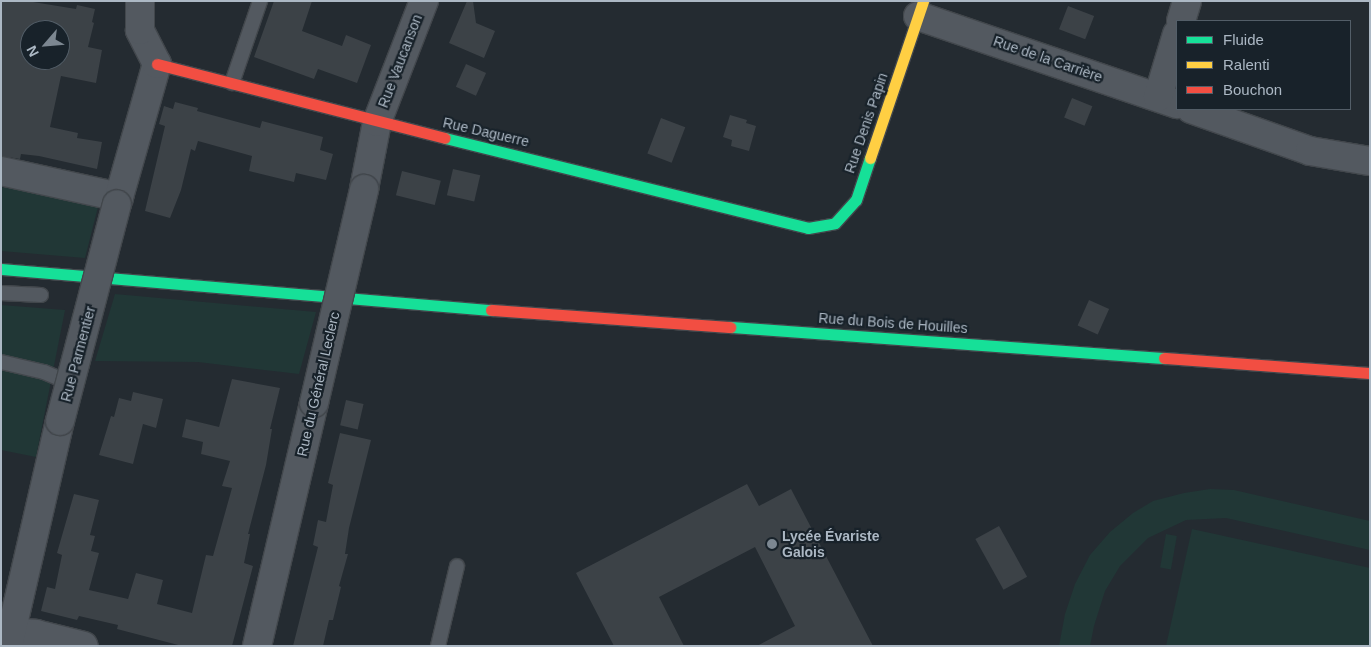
<!DOCTYPE html>
<html>
<head>
<meta charset="utf-8">
<style>
	body { margin:0 }
	#map { position:relative; width:1371px; height:647px; overflow:hidden; background:#242b31; font-family:Helvetica,sans-serif }
	div>[style] { position:absolute }
	[style*='--x'] { left:calc(var(--x)*1px); top:calc(var(--y)*1px); width:calc(var(--w)*1px); rotate:calc(var(--a)*1deg) }
	.green>* { inset:0; background:#213736; transform-origin:0 0 }
	.building>* { inset:0; background:#3c4247; transform-origin:0 0 }
	.roads { filter:drop-shadow(1px 0 #42474c) drop-shadow(-1px 0 #42474c) drop-shadow(0 1px #42474c) drop-shadow(0 -1px #42474c) }
	.lane>* { height:14px; margin:-7px; padding:0 7px; transform-origin:7px; border-radius:7px; background:#535960 }
	.street>* { height:28px; margin:-14px; padding:0 14px; transform-origin:14px; border-radius:14px; background:#535960 }
	.fast>* { height:11px; margin:-5.5px; padding:0 5.5px; transform-origin:5.5px; border-radius:5.5px; background:#16e098 }
	.slow>* { height:11px; margin:-5.5px; padding:0 5.5px; transform-origin:5.5px; border-radius:5.5px; background:#ffcf43 }
	.jam>* { height:11px; margin:-5.5px; padding:0 5.5px; transform-origin:5.5px; border-radius:5.5px; background:#f24e42 }
	.bridges { filter:drop-shadow(1px 0 #42474c) drop-shadow(-1px 0 #42474c) drop-shadow(0 1px #42474c) drop-shadow(0 -1px #42474c) }
	.street-bridge>* { height:28px; margin:-14px; padding:0 14px; transform-origin:14px; border-radius:14px; background:#535960 }
	.dots>* { width:14px; height:14px; translate:-50% -50%; box-sizing:border-box; border:2px solid #18222a; border-radius:50% }
	span { translate:-50% -50%; white-space:nowrap; text-align:center; line-height:1.15; -webkit-text-stroke:4.5px #18222a; paint-order:stroke }
	.street-label { font-size:14px; color:#acb8c4 }
	.poi-label { font-size:14px; color:#acb8c4; font-weight:700 }
	.left { translate:0 -50%; text-align:left }
	.frame { position:absolute; inset:0; border:2px solid #acb8c4; pointer-events:none }
	.legend { position:absolute; left:1176px; top:20px; width:175px; height:90px; box-sizing:border-box; background:#18222a; border:1px solid #535e68; margin:0; padding:6px 9px; list-style:none; font-size:15px; color:#acb8c4 }
	.legend li { display:flex; align-items:center; gap:10px; height:25px }
	.legend b { width:25px; border:1px solid #535e68 }
	.north { position:absolute; left:20px; top:20px; width:50px; height:50px; box-sizing:border-box; background:#18222a; border:1px solid #535e68; border-radius:50%; rotate:243deg; font-size:14px; font-weight:700; line-height:20px; text-align:center; color:#acb8c4 }
	.north::after { content:''; display:block; margin:auto; width:18px; height:22px; background:#7c8791; clip-path:polygon(50% 0,100% 100%,50% 72%,0 100%) }
</style>
</head>
<body>
<div id="map">
	<div class="green">
		<i style="clip-path:polygon(1px 187px,99px 203px,85px 258px,1px 251px)"></i>
		<i style="clip-path:polygon(115px 294px,316px 312px,299px 374px,198px 362px,95px 361px)"></i>
		<i style="clip-path:polygon(1px 305px,65px 310px,36px 457px,1px 450px)"></i>
		<i style="clip-path:polygon(1210px 489px,1234px 490px,1370px 521px,1370px 550px,1226px 518px,1186px 520px,1148px 538px,1120px 566px,1105px 591px,1094px 626px,1090px 646px,1059px 646px,1065px 614px,1075px 584px,1090px 555px,1110px 532px,1133px 513px,1153px 501px,1184px 493px)"></i>
		<i style="clip-path:polygon(1192px 529px,1370px 568px,1370px 646px,1166px 646px)"></i>
		<i style="left:1166px;top:534px;width:11px;height:34px;rotate:10deg"></i>
	</div>
	<div class="building">
		<i style="clip-path:polygon(evenodd,1px 1px,27px 1px,76px 9px,77px 5px,95px 9px,92px 22px,94px 23px,88px 47px,102px 50px,96px 83px,61px 76px,50px 127px,78px 133px,77px 138px,102px 142px,97px 169px,39px 156px,21px 154px,20px 159px,1px 156px,1px 1px,30px 30px,60px 30px,60px 60px,30px 60px,30px 30px)"></i>
		<i style="clip-path:polygon(274px 1px,312px 1px,302px 31px,342px 46px,346px 35px,371px 45px,357px 83px,318px 69px,314px 79px,254px 57px)"></i>
		<i style="clip-path:polygon(467px 1px,473px 1px,476px 23px,495px 31px,484px 58px,449px 43px)"></i>
		<i style="left:1068px;top:6px;width:28px;height:25px;rotate:21deg"></i>
		<i style="left:466px;top:64px;width:22px;height:25px;rotate:24deg"></i>
		<i style="left:1072px;top:98px;width:22px;height:21px;rotate:22deg"></i>
		<i style="clip-path:polygon(175px 102px,198px 108px,197px 111px,260px 128px,262px 121px,323px 137px,320px 150px,333px 154px,326px 180px,296px 173px,294px 182px,249px 171px,252px 156px,198px 141px,195px 151px,191px 149px,181px 190px,170px 218px,145px 211px,165px 126px,159px 124px,164px 106px,173px 109px)"></i>
		<i style="clip-path:polygon(730px 115px,747px 120px,746px 123px,756px 126px,749px 151px,731px 146px,732px 140px,723px 137px)"></i>
		<i style="left:661px;top:118px;width:26px;height:38px;rotate:21deg"></i>
		<i style="left:453px;top:169px;width:28px;height:27px;rotate:13deg"></i>
		<i style="left:402px;top:171px;width:40px;height:25px;rotate:14deg"></i>
		<i style="left:1089px;top:300px;width:22px;height:28px;rotate:24deg"></i>
		<i style="clip-path:polygon(232px 379px,280px 388px,270px 429px,272px 429px,266px 465px,248px 534px,250px 534px,244px 563px,253px 566px,232px 646px,182px 646px,117px 629px,118px 625px,79px 616px,77px 620px,41px 611px,47px 587px,55px 589px,62px 555px,57px 553px,74px 494px,99px 500px,90px 535px,95px 536px,91px 551px,99px 553px,89px 590px,128px 599px,136px 573px,163px 580px,157px 604px,192px 613px,206px 555px,213px 556px,232px 488px,222px 486px,230px 461px,201px 454px,203px 442px,182px 437px,186px 419px,219px 427px)"></i>
		<i style="clip-path:polygon(133px 392px,163px 399px,156px 428px,143px 424px,133px 464px,99px 455px,111px 416px,114px 417px,119px 398px,131px 401px)"></i>
		<i style="left:346px;top:400px;width:18px;height:26px;rotate:13deg"></i>
		<i style="clip-path:polygon(340px 433px,371px 440px,349px 528px,345px 554px,348px 554px,339px 586px,341px 587px,333px 620px,329px 620px,323px 646px,293px 646px,318px 547px,313px 545px,318px 520px,326px 522px,333px 485px,328px 483px)"></i>
		<i style="clip-path:polygon(747px 484px,759px 506px,791px 489px,873px 646px,757px 646px,795px 626px,755px 547px,659px 597px,684px 646px,614px 646px,576px 573px)"></i>
		<i style="left:999px;top:526px;width:58px;height:27px;rotate:61deg"></i>
	</div>
	<div class="roads">
		<div class="lane">
			<i style="--x:232;--y:83;--w:87;--a:-71.1"></i>
			<i style="--x:1;--y:293;--w:40;--a:2.9"></i>
			<i style="--x:1;--y:362;--w:44;--a:13.1"></i>
			<i style="--x:44;--y:372;--w:28;--a:23"></i>
			<i style="--x:438;--y:646;--w:82;--a:-76.6"></i>
		</div>
		<div class="street">
			<i style="--x:918;--y:16;--w:274;--a:18.8"></i>
			<i style="--x:1181;--y:21;--w:21;--a:-73"></i>
			<i style="--x:1158;--y:97;--w:66;--a:-73.2"></i>
			<i style="--x:1191;--y:109;--w:126;--a:19.4"></i>
			<i style="--x:1310;--y:151;--w:61;--a:9.5"></i>
			<i style="--x:1;--y:171;--w:121;--a:12.4"></i>
			<i style="--x:364;--y:189;--w:68;--a:-79"></i>
			<i style="--x:377;--y:122;--w:130;--a:-68.8"></i>
			<i style="--x:117;--y:204;--w:146;--a:-74.1"></i>
			<i style="--x:157;--y:64;--w:38;--a:-117"></i>
			<i style="--x:140;--y:30;--w:29;--a:-90"></i>
			<i style="--x:1;--y:632;--w:35;--a:3"></i>
			<i style="--x:36;--y:634;--w:49;--a:14"></i>
			<i style="--x:8;--y:646;--w:231;--a:-77"></i>
			<i style="--x:257;--y:646;--w:250;--a:-76.8"></i>
		</div>
		<div class="fast">
			<i style="--x:445;--y:138;--w:374;--a:13.9"></i>
			<i style="--x:808;--y:228;--w:27;--a:-10"></i>
			<i style="--x:835;--y:223;--w:31;--a:-48"></i>
			<i style="--x:856;--y:200;--w:44;--a:-71.6"></i>
			<i style="--x:1;--y:269;--w:492;--a:4.8"></i>
			<i style="--x:730;--y:327;--w:435;--a:4.1"></i>
		</div>
		<div class="slow">
			<i style="--x:870;--y:158;--w:166;--a:-71.3"></i>
		</div>
		<div class="jam">
			<i style="--x:157;--y:64;--w:297;--a:14.4"></i>
			<i style="--x:491;--y:310;--w:240;--a:4.1"></i>
			<i style="--x:1164;--y:358;--w:207;--a:4.2"></i>
		</div>
	</div>
	<div class="bridges">
		<div class="street-bridge">
			<i style="--x:314;--y:403;--w:220;--a:-76.8"></i>
			<i style="--x:60;--y:421;--w:224;--a:-75.3"></i>
		</div>
	</div>
	<div class="dots">
		<i style="left:772px;top:544px;background:#7c8791"></i>
	</div>
	<div class="street-label">
		<span style="left:1048px;top:59px;rotate:19deg">Rue de la Carrière</span>
		<span style="left:400px;top:61px;rotate:-69deg">Rue Vaucanson</span>
		<span style="left:866px;top:123px;rotate:-71deg">Rue Denis Papin</span>
		<span style="left:486px;top:132px;rotate:13deg">Rue Daguerre</span>
		<span style="left:893px;top:323px;rotate:4deg">Rue du Bois de Houilles</span>
		<span style="left:78px;top:354px;rotate:-75deg">Rue Parmentier</span>
		<span style="left:318px;top:384px;rotate:-77deg">Rue du Général Leclerc</span>
	</div>
	<div class="poi-label">
		<span class="left" style="left:782px;top:544px">Lycée Évariste<br>Galois</span>
	</div>
	<div class="frame"></div>
	<ul class="legend">
	<li><b style="height:6px;background:#16e098"></b>Fluide</li>
	<li><b style="height:6px;background:#ffcf43"></b>Ralenti</li>
	<li><b style="height:6px;background:#f24e42"></b>Bouchon</li>
	</ul>
	<div class="north">N</div>
</div>
</body>
</html>
